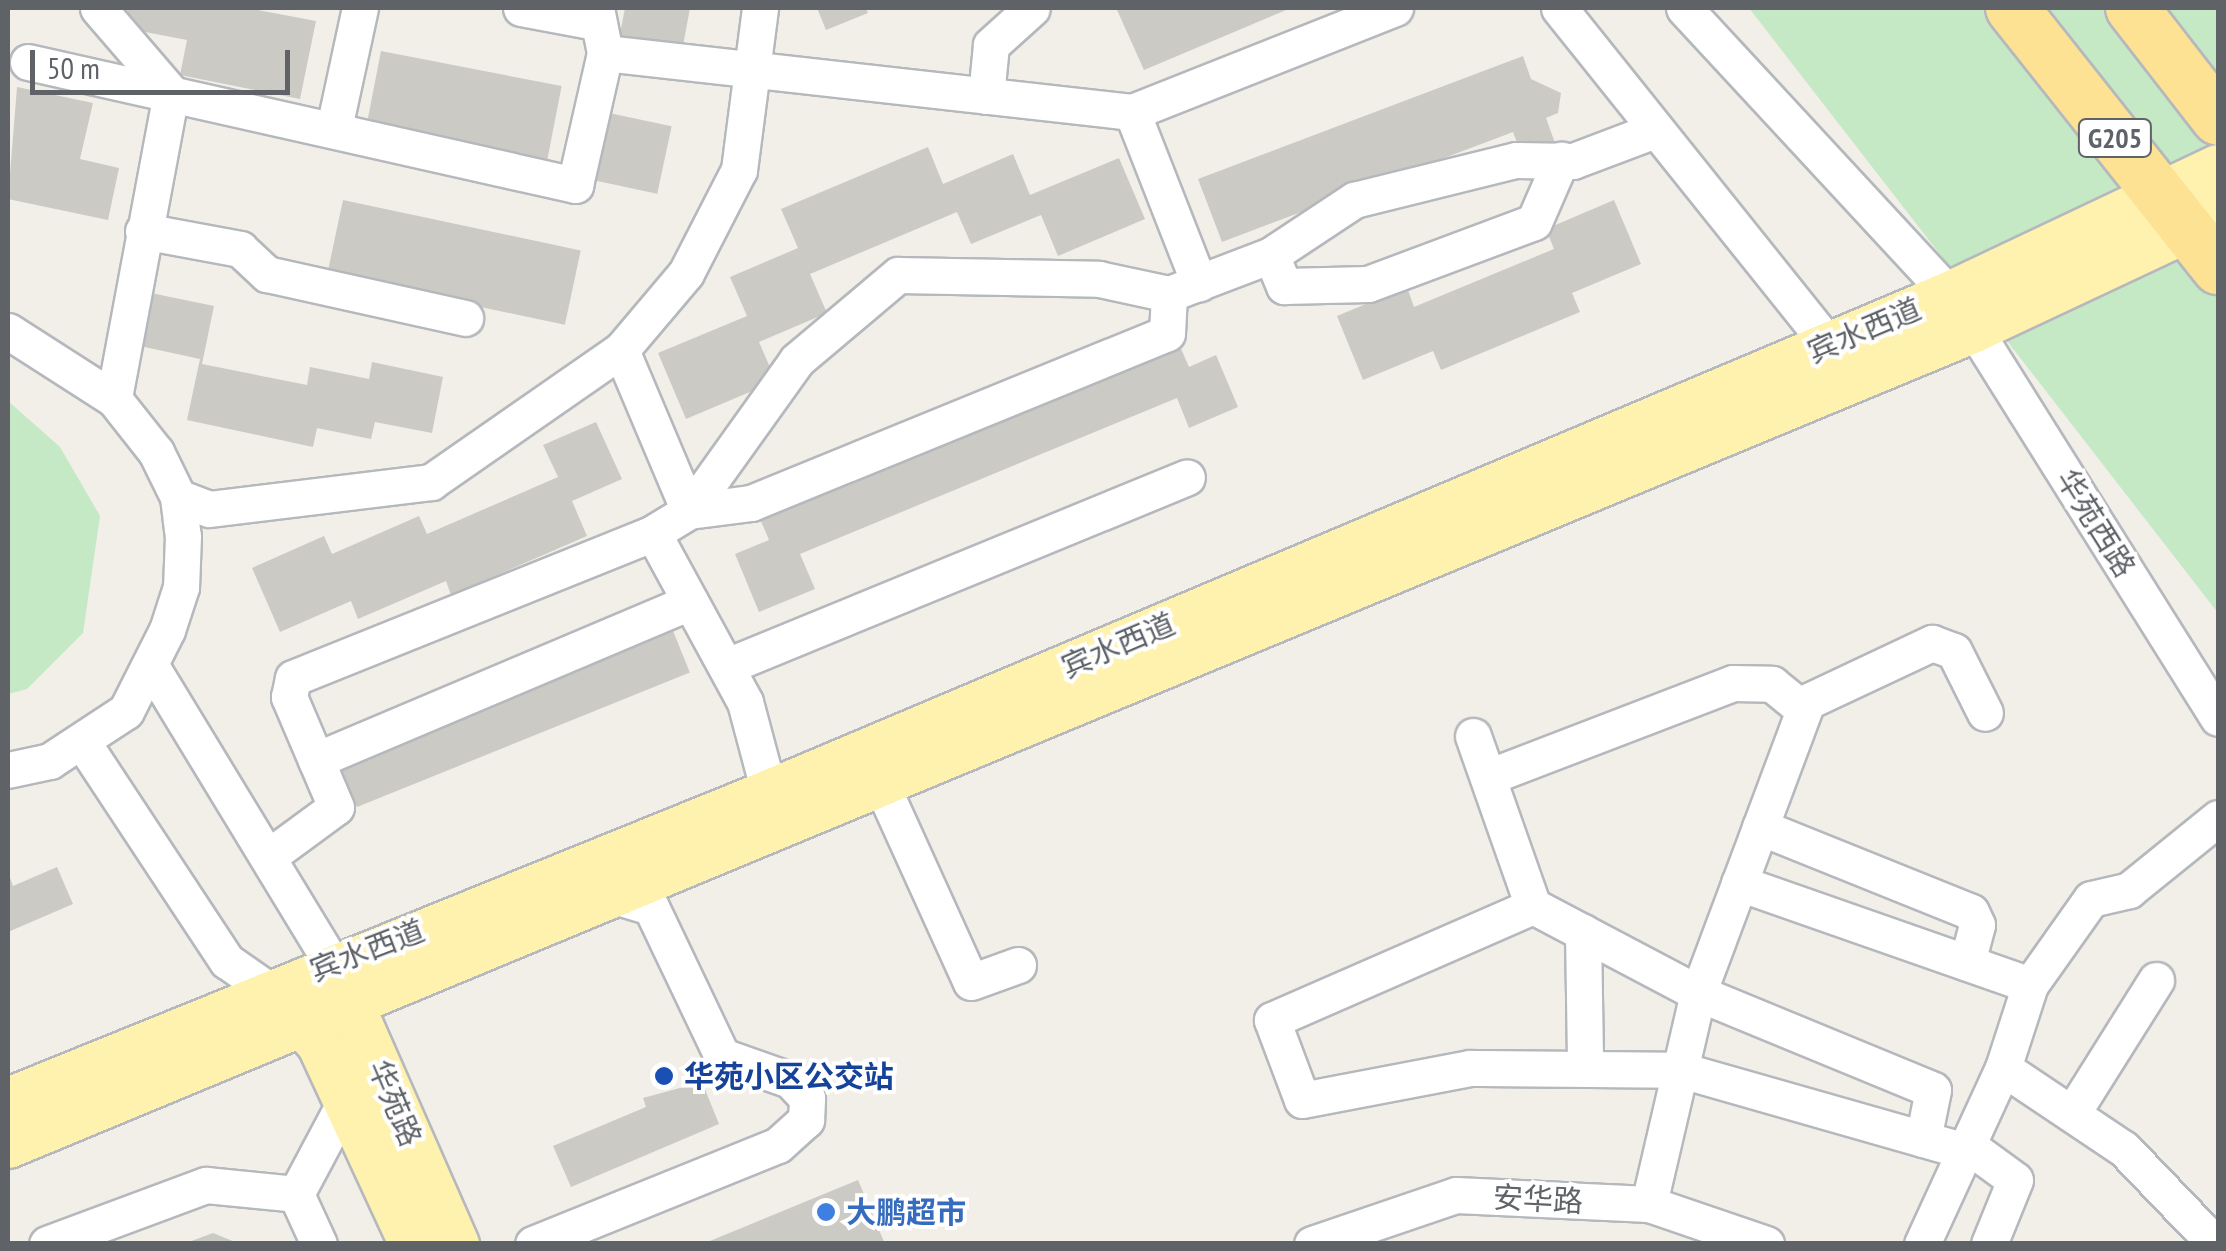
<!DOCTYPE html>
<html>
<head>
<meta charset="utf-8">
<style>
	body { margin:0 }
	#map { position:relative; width:2226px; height:1251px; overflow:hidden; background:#f1efe8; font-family:"PT Sans Narrow","Noto Sans SC",sans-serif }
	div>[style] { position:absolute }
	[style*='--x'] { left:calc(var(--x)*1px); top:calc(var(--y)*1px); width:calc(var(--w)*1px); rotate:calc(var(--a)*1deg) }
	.green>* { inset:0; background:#c5e8c5 }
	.building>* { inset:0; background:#cccac5; transform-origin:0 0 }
	.roads { filter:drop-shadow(2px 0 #b5b8bc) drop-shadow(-2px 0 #b5b8bc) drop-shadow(0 2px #b5b8bc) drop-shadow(0 -2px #b5b8bc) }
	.minor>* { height:35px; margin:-17.5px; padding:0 17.5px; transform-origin:17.5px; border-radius:17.5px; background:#fff }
	.major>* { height:45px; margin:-22.5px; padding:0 22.5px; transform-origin:22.5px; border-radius:22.5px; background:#fff2af }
	.highway>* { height:52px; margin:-26px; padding:0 26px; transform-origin:26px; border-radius:26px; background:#fde293 }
	.dots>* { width:28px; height:28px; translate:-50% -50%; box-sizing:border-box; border:5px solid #fff; border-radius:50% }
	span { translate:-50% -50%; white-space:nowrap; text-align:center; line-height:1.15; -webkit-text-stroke:8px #fff; paint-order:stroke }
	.shield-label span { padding:2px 8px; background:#fff; border:2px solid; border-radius:8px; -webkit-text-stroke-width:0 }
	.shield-label { font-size:28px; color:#5f6368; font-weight:700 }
	.street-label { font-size:30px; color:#5f6368 }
	.transit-label { font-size:30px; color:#164399; font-weight:700 }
	.left { translate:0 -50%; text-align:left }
	.shop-label { font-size:30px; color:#366cbe; font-weight:700 }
	.frame { position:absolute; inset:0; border:10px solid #5f6368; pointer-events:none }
	.scale { position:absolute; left:30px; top:50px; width:260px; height:45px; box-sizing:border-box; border:5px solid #5f6368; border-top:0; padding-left:12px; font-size:30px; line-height:35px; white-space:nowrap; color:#5f6368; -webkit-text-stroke:8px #fff; paint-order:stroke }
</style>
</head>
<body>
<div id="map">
	<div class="green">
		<i style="clip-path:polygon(1749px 8px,2218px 8px,2218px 613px)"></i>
		<i style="clip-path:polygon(8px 401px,60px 447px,100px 516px,83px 633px,27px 689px,8px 694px)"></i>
	</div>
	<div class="building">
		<i style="clip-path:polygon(128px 8px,248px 8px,316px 21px,300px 99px,180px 75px,187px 40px,124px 28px)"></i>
		<i style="clip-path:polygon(625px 8px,690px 8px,682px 51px,619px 39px)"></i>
		<i style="clip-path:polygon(817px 8px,866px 8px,868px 13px,826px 30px)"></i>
		<i style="clip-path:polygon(1291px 8px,1144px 70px,1117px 10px,1123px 8px)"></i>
		<i style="left:381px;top:51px;width:184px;height:80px;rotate:11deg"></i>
		<i style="clip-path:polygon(1523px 56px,1531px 79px,1561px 93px,1558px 113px,1546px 118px,1555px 143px,1522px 156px,1513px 132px,1222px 242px,1198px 179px)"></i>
		<i style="clip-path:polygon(17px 87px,93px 103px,80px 159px,119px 168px,108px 220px,8px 199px)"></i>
		<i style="left:609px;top:113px;width:64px;height:69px;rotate:12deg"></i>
		<i style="clip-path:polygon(928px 147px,943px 184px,1013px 154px,1030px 195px,1119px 158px,1145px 219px,1058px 256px,1041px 215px,971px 244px,957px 212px,810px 274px,827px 313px,759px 342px,776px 381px,686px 419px,658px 353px,747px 316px,730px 277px,798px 248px,781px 209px)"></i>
		<i style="left:343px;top:200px;width:243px;height:76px;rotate:12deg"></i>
		<i style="clip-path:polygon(1614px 200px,1641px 264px,1572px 293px,1580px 312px,1441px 370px,1433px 351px,1363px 380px,1337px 316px,1407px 287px,1414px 307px,1554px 249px,1546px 229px)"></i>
		<i style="clip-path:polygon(151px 293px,214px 306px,202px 364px,307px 385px,310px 367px,369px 379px,372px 362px,443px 377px,432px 433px,375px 422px,371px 439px,317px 428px,313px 447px,187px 420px,200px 359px,140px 346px)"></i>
		<i style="clip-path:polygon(1175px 335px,1189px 367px,1216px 355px,1238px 407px,1189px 428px,1177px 398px,800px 554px,815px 589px,759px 612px,735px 554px,769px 540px,755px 507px)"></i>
		<i style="clip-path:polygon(596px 422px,622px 479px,572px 501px,587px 536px,451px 595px,446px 581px,358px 619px,351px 601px,280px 632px,252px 568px,324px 536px,332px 554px,419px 516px,427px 534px,558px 477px,543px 445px)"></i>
		<i style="left:667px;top:616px;width:61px;height:359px;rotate:68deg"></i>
		<i style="clip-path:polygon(57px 867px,73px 904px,8px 932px,8px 872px,13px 886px)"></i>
		<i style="clip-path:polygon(702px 1082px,719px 1124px,571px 1187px,553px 1146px,646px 1107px,643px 1098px)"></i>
		<i style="clip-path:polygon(858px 1180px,885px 1244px,705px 1244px,705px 1243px)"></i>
		<i style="clip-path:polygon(213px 1233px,240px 1244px,186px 1244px,186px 1243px)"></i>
	</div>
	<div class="roads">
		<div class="minor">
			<i style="--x:98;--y:8;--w:112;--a:49.3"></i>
			<i style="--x:171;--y:93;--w:311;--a:100.6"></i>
			<i style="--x:521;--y:8;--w:76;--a:10.6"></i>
			<i style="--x:596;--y:8;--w:46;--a:78.7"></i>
			<i style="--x:605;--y:53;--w:530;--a:6.39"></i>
			<i style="--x:1132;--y:112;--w:283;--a:-21.6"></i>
			<i style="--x:1559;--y:8;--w:432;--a:51.3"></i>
			<i style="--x:1684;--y:8;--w:390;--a:47.2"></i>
			<i style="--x:28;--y:62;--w:561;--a:12.67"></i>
			<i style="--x:575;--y:185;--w:135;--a:-77.2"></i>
			<i style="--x:986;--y:96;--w:51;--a:-84.4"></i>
			<i style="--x:991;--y:45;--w:55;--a:-42.1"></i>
			<i style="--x:1132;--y:112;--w:184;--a:68.6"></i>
			<i style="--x:334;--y:128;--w:123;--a:-77.8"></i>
			<i style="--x:143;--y:231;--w:99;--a:10.5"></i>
			<i style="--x:240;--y:249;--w:37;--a:43"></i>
			<i style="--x:267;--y:274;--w:203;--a:12.5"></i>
			<i style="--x:1271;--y:255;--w:34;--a:67"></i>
			<i style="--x:1284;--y:286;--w:84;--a:-1.4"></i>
			<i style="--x:1368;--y:284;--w:177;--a:-20.5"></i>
			<i style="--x:1534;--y:222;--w:68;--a:-66.5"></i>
			<i style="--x:1974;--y:329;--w:459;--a:57.9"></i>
			<i style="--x:8;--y:331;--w:126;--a:32.7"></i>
			<i style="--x:114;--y:399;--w:68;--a:51.6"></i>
			<i style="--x:156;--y:452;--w:50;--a:63.9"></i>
			<i style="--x:178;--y:497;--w:39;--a:83"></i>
			<i style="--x:183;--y:536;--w:51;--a:92.2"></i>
			<i style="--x:181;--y:587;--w:45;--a:108"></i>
			<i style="--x:167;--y:630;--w:91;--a:116.8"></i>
			<i style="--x:126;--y:711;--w:91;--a:146.7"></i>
			<i style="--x:50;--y:761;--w:43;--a:167.9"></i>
			<i style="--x:621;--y:350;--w:175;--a:67.1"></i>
			<i style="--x:689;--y:511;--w:63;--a:-7.4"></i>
			<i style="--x:751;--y:503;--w:449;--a:-22.2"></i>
			<i style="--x:1167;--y:333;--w:39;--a:-87"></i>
			<i style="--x:178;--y:497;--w:33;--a:21"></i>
			<i style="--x:209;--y:509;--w:224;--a:-6.9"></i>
			<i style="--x:431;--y:482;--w:231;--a:-34.8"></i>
			<i style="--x:621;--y:350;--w:101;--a:-49.8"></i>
			<i style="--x:686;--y:273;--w:116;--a:-62.8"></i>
			<i style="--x:739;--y:170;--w:163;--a:-82.6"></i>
			<i style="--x:151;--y:666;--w:349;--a:58.7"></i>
			<i style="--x:727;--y:666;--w:497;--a:-22.3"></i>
			<i style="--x:1800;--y:705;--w:146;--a:-25.2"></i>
			<i style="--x:1932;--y:643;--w:23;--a:20"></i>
			<i style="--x:1954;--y:651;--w:69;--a:63.4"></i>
			<i style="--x:1473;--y:736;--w:180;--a:70.6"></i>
			<i style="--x:1533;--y:906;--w:187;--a:27.8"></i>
			<i style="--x:1698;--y:993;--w:254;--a:22.4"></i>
			<i style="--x:1933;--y:1090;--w:50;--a:101.5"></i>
			<i style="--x:83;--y:743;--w:261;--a:56.6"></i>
			<i style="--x:227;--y:961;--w:49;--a:35"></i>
			<i style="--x:316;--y:760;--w:406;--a:-22.9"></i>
			<i style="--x:1488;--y:777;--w:262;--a:-21"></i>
			<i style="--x:1733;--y:683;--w:39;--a:1"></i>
			<i style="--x:1772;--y:684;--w:41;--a:39.1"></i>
			<i style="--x:1804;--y:710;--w:302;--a:110.5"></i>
			<i style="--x:1698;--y:993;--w:217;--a:103.1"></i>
			<i style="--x:881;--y:784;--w:217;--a:65.6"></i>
			<i style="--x:971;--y:982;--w:50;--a:-19.9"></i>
			<i style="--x:769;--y:792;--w:93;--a:-104.9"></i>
			<i style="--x:745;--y:702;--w:192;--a:-118.6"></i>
			<i style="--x:653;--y:533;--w:42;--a:-31.4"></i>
			<i style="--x:689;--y:511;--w:186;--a:-54.4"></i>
			<i style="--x:797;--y:360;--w:132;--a:-40.1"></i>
			<i style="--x:898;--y:275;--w:201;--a:1.1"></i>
			<i style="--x:1099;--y:279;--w:72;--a:12.1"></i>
			<i style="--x:1169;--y:294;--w:109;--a:-20.9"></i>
			<i style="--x:1271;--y:255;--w:100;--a:-33.5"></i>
			<i style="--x:1354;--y:200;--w:167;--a:-13.9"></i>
			<i style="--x:1516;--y:160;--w:57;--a:1"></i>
			<i style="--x:1573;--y:161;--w:88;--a:-20.7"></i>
			<i style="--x:1760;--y:827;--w:227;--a:21.9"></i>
			<i style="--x:1971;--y:912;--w:14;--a:65"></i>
			<i style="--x:1977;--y:925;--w:39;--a:105"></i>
			<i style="--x:268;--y:857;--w:84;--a:-36.3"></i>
			<i style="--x:336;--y:807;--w:120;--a:-113.1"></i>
			<i style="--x:289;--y:697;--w:19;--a:-78"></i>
			<i style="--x:293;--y:678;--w:388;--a:-21.9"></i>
			<i style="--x:1739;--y:883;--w:308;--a:19.3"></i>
			<i style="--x:1533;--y:906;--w:285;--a:156.4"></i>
			<i style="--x:1272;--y:1020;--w:85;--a:69.4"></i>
			<i style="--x:1302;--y:1100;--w:171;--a:-10.8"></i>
			<i style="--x:1470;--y:1068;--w:211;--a:0.5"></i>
			<i style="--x:1681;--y:1070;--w:295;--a:15.9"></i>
			<i style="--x:1583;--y:932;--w:132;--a:89.1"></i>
			<i style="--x:2003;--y:1068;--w:146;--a:33.8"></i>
			<i style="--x:2124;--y:1149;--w:132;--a:46.2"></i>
			<i style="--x:2073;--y:1112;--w:156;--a:-57.8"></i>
			<i style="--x:1967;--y:1145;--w:59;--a:36.1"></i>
			<i style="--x:2015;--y:1180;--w:69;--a:112.1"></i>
			<i style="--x:296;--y:1194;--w:109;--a:-62"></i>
			<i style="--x:47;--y:1244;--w:170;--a:-20.4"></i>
			<i style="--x:206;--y:1185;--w:90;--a:5.7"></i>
			<i style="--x:296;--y:1194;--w:55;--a:65.3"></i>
			<i style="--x:533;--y:1244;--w:264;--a:-22"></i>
			<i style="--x:778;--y:1145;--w:38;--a:-42"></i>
			<i style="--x:806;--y:1120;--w:22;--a:-87"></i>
			<i style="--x:807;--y:1098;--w:25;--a:-133"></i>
			<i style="--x:790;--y:1080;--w:72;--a:-160.6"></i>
			<i style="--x:722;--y:1056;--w:165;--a:-115.5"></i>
			<i style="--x:651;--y:907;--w:42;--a:-163.3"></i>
			<i style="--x:1312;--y:1244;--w:152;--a:-18.8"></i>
			<i style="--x:1456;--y:1195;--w:193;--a:2.7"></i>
			<i style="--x:1649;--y:1204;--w:124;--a:18.9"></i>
			<i style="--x:1922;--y:1244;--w:194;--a:-65.3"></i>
			<i style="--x:2003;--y:1068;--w:87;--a:-72"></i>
			<i style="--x:2030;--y:985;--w:105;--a:-54.7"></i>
			<i style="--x:2091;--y:899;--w:39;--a:-13"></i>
			<i style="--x:2129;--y:890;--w:114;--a:-39"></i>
		</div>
		<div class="major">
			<i style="--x:338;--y:975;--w:294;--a:66.3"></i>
			<i style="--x:281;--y:1001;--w:57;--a:47.9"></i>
			<i style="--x:319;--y:1043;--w:221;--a:65.2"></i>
			<i style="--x:8;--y:1100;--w:821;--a:-22.03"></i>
			<i style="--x:769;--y:792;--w:1281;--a:-22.88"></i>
			<i style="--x:1949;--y:294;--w:297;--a:-25.3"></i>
			<i style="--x:8;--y:1145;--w:2129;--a:-22.54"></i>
			<i style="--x:1974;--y:329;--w:270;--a:-25.2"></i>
		</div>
		<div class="highway">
			<i style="--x:2012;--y:8;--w:332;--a:51.6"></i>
			<i style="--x:2132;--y:8;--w:140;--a:52.2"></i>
		</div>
	</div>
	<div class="dots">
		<i style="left:664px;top:1076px;background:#1a4fb4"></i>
		<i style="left:826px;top:1212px;background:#3f7fe0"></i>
	</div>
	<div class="shield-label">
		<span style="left:2115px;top:138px">G205</span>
	</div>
	<div class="street-label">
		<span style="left:1864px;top:330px;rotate:-23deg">宾水西道</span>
		<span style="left:2096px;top:523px;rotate:58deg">华苑西路</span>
		<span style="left:1118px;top:645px;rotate:-23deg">宾水西道</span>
		<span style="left:367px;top:950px;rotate:-21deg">宾水西道</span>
		<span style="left:395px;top:1103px;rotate:67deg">华苑路</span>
		<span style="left:1538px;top:1199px;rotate:3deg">安华路</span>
	</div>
	<div class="transit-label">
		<span class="left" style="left:684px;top:1076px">华苑小区公交站</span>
	</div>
	<div class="shop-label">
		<span class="left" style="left:846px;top:1212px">大鹏超市</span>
	</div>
	<div class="frame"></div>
	<div class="scale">50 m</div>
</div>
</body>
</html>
